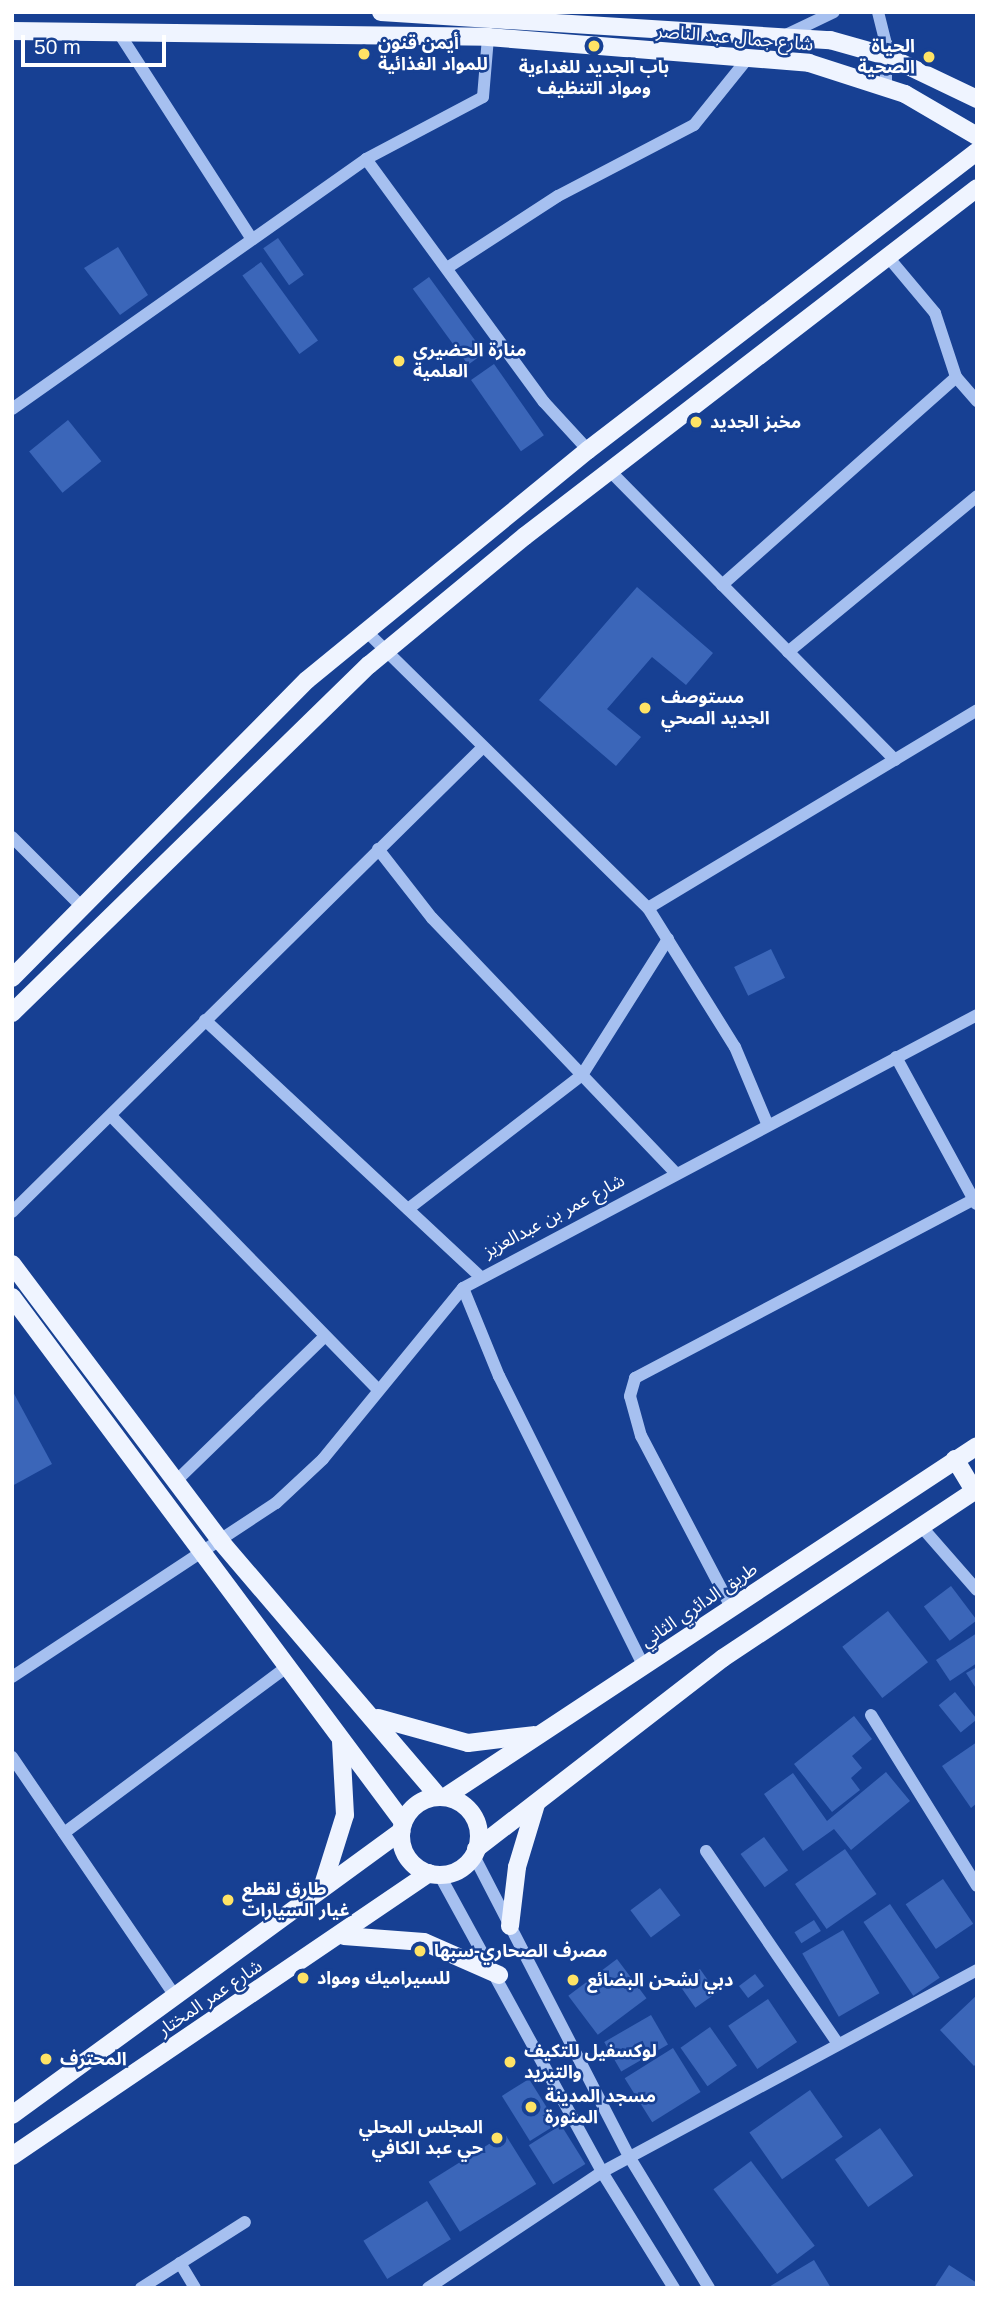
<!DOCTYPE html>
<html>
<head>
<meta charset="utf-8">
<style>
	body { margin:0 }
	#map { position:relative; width:989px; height:2300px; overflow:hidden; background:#174093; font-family:Helvetica,"Noto Sans Arabic",sans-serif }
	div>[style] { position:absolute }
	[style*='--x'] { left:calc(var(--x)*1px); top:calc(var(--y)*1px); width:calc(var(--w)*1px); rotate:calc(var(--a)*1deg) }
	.building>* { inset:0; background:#3b66b9; transform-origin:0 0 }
	.minor>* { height:12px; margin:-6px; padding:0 6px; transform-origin:6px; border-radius:6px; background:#a6c0f0 }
	.major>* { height:18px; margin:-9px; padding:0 9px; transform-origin:9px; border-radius:9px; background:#eff4ff }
	.major>.ring { margin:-9px; padding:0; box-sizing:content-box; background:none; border:18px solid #eff4ff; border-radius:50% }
	.dots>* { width:19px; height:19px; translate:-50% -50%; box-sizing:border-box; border:4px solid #174093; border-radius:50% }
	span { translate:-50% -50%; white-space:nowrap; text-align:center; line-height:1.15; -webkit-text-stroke:5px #174093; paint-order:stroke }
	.street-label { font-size:18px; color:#fff }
	.poi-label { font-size:18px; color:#fff; font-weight:700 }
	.left { translate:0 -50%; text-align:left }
	.right { translate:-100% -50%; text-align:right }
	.frame { position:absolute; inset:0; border:14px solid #fff; pointer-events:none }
	.scale { position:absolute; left:21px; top:35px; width:145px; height:32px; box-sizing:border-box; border:4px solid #fff; border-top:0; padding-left:9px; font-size:21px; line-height:24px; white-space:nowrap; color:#fff; -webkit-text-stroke:5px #174093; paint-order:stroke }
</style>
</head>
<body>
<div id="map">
	<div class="building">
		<i style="left:278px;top:238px;width:45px;height:18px;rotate:55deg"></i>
		<i style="clip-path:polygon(118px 247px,148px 295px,120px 315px,84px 268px)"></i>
		<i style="left:261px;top:262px;width:97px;height:23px;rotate:54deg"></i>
		<i style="left:429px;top:277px;width:94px;height:20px;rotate:54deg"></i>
		<i style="left:494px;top:364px;width:87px;height:28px;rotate:55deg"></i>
		<i style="left:68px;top:420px;width:53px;height:50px;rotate:51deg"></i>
		<i style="clip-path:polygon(637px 587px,713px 653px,686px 685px,652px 657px,607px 709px,641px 737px,616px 766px,539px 700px)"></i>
		<i style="left:771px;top:949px;width:32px;height:41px;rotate:64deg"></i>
		<i style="clip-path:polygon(12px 1390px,52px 1464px,12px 1486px)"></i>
		<i style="left:951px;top:1586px;width:43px;height:34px;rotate:53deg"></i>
		<i style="left:888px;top:1611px;width:65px;height:58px;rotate:52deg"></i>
		<i style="clip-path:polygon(977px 1633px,977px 1663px,950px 1681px,936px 1660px)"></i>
		<i style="clip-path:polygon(977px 1667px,977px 1690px,966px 1673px)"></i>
		<i style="left:955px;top:1692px;width:35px;height:21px;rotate:51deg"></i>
		<i style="clip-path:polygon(854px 1716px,872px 1739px,852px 1756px,862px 1768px,851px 1778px,860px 1790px,832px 1812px,794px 1764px)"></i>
		<i style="clip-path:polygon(977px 1742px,977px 1803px,971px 1808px,942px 1766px)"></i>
		<i style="clip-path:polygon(886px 1772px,910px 1801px,851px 1850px,834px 1829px,803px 1851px,764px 1794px,793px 1773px,827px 1821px)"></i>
		<i style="left:764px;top:1837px;width:41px;height:29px;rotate:54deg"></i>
		<i style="left:845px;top:1849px;width:55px;height:61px;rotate:55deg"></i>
		<i style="left:943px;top:1879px;width:54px;height:45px;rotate:56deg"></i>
		<i style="left:660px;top:1888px;width:34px;height:37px;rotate:53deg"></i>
		<i style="left:890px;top:1904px;width:89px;height:32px;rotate:56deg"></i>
		<i style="left:814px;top:1920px;width:13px;height:23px;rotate:58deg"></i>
		<i style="left:843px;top:1930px;width:73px;height:47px;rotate:60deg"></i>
		<i style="left:617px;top:1959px;width:49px;height:61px;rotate:53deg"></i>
		<i style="left:700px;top:1969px;width:29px;height:26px;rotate:55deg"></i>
		<i style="left:755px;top:1974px;width:15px;height:20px;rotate:53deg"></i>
		<i style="clip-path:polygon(977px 1995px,977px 2063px,974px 2066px,940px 2030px)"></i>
		<i style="left:768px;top:1999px;width:52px;height:48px;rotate:56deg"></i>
		<i style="left:651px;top:2015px;width:34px;height:54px;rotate:60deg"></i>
		<i style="left:710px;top:2027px;width:47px;height:36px;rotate:55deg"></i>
		<i style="left:673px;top:2048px;width:52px;height:57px;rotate:58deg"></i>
		<i style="left:529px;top:2079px;width:53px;height:32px;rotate:58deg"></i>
		<i style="left:810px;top:2090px;width:57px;height:74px;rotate:55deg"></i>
		<i style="left:561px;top:2125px;width:46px;height:38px;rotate:58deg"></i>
		<i style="left:880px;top:2128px;width:58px;height:55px;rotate:55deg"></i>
		<i style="left:505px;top:2134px;width:59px;height:90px;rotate:58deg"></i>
		<i style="left:751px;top:2161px;width:106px;height:47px;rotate:53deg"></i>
		<i style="left:427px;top:2201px;width:45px;height:75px;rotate:58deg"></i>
		<i style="clip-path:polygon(814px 2260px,831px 2288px,767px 2288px)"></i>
		<i style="clip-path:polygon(949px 2265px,977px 2283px,977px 2288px,934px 2288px)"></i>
	</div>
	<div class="minor">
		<i style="--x:878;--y:12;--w:32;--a:76"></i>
		<i style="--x:886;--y:43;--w:44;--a:90"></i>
		<i style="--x:117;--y:30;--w:247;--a:57.2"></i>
		<i style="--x:786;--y:35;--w:53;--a:-25.6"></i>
		<i style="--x:366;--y:159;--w:301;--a:53.8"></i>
		<i style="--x:544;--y:402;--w:65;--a:47.5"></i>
		<i style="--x:888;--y:257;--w:73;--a:50"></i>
		<i style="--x:935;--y:313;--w:67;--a:71.8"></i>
		<i style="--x:956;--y:377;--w:32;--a:49"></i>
		<i style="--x:447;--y:268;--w:132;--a:-33"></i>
		<i style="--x:558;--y:196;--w:153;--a:-27.6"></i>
		<i style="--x:694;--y:125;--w:86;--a:-51.1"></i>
		<i style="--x:12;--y:409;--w:433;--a:-35.2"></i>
		<i style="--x:366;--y:159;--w:132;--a:-27.9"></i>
		<i style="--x:483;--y:97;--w:60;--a:-85.2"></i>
		<i style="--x:610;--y:471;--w:406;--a:45.4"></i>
		<i style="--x:722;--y:585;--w:313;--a:-41.6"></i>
		<i style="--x:366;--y:631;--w:395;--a:44.5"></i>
		<i style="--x:648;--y:908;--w:164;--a:58"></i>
		<i style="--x:735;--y:1047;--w:82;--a:67.2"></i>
		<i style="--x:788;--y:652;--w:245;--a:-39.5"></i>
		<i style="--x:12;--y:837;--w:98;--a:45"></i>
		<i style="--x:378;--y:849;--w:88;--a:52"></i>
		<i style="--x:432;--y:918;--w:350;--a:46.3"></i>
		<i style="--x:648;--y:908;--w:384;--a:-31"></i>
		<i style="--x:205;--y:1020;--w:376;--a:43"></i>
		<i style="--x:896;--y:1057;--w:167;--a:61.4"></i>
		<i style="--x:113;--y:1118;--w:380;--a:45.7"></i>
		<i style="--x:408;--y:1209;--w:220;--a:-37.6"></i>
		<i style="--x:582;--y:1075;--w:161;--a:-57.7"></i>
		<i style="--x:12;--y:1212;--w:662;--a:-44.63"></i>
		<i style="--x:463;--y:1288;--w:95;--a:67.8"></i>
		<i style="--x:499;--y:1376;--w:325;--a:63.5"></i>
		<i style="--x:174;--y:1483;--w:208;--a:-44.2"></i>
		<i style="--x:920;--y:1525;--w:86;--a:48.8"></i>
		<i style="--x:732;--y:1609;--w:195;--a:-117.7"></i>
		<i style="--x:641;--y:1436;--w:41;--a:-105.4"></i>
		<i style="--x:630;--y:1396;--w:19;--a:-74"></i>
		<i style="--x:635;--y:1378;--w:386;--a:-27.8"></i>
		<i style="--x:12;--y:1677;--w:316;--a:-33.4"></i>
		<i style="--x:276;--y:1503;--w:64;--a:-43.1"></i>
		<i style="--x:323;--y:1459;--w:221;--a:-50.7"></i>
		<i style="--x:463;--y:1288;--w:582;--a:-27.97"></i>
		<i style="--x:871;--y:1715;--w:201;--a:58.2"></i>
		<i style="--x:12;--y:1757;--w:291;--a:55.7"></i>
		<i style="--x:64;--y:1833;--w:278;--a:-36.7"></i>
		<i style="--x:706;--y:1851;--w:234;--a:55.6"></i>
		<i style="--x:474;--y:1856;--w:340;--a:62.7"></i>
		<i style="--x:630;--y:2158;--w:152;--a:58.7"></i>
		<i style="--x:439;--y:1874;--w:340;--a:61.3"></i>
		<i style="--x:602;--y:2172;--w:137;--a:58.2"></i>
		<i style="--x:180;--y:2263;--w:29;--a:59"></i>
		<i style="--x:141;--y:2288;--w:123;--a:-32.4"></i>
		<i style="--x:428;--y:2288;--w:209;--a:-33.7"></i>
		<i style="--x:602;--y:2172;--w:426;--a:-28.3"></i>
	</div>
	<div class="major">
		<i style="--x:381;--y:12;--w:450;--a:3.6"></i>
		<i style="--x:830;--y:40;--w:59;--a:15.7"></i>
		<i style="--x:887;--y:56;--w:100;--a:25.5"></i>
		<i style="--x:12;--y:31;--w:476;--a:0.7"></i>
		<i style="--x:488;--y:37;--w:322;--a:4.6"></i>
		<i style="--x:809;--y:63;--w:101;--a:17.9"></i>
		<i style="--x:905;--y:94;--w:83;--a:30.3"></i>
		<i style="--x:12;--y:978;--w:419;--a:-45.3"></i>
		<i style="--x:307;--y:680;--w:363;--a:-39.3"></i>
		<i style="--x:588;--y:450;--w:490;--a:-37.5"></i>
		<i style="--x:12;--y:1013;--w:499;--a:-44.3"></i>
		<i style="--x:369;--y:665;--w:202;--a:-39.6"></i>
		<i style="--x:525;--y:536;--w:570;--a:-37.59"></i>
		<i style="--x:12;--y:1264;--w:349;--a:53"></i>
		<i style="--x:222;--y:1543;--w:334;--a:49.5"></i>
		<i style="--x:12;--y:1297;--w:655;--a:53.32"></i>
		<i style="--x:955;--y:1459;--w:37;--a:59"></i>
		<i style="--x:378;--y:1718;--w:93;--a:15.5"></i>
		<i style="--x:468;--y:1743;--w:66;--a:-6.9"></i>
		<i style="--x:445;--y:1797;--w:637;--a:-33.42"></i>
		<i class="ring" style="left:401px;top:1797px;width:60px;height:60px"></i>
		<i style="--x:476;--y:1849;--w:312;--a:-37.7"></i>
		<i style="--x:723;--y:1658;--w:305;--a:-33.6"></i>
		<i style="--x:323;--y:1885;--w:73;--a:-72.6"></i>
		<i style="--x:345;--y:1815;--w:73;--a:-93.1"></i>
		<i style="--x:510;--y:1926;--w:59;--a:-83.2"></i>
		<i style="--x:517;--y:1867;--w:66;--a:-73.2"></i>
		<i style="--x:344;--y:1936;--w:80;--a:4.3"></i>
		<i style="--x:424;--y:1942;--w:82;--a:23.7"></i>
		<i style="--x:12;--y:2115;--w:482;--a:-36.1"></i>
		<i style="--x:12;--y:2156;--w:504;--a:-34.16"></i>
	</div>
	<div class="dots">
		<i style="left:594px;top:46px;background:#ffe365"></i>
		<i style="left:364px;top:54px;background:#ffe365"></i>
		<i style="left:929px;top:57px;background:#ffe365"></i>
		<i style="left:399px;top:361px;background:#ffe365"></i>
		<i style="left:696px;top:422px;background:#ffe365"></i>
		<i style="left:645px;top:708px;background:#ffe365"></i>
		<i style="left:228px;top:1900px;background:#ffe365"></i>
		<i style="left:420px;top:1951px;background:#ffe365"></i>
		<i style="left:303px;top:1978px;background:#ffe365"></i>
		<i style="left:573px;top:1980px;background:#ffe365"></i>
		<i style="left:46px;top:2059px;background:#ffe365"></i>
		<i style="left:510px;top:2062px;background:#ffe365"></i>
		<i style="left:531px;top:2107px;background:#ffe365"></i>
		<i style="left:497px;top:2138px;background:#ffe365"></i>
	</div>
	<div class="street-label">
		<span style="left:735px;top:38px;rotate:5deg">شارع جمال عبد الناصر</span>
		<span style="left:554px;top:1216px;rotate:-28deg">شارع عمر بن عبدالعزيز</span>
		<span style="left:699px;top:1605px;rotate:-34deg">طريق الدائري الثاني</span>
		<span style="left:210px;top:1998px;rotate:-34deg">شارع عمر المختار</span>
	</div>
	<div class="poi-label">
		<span class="left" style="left:378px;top:54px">أيمن قنون<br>للمواد الغذائية</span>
		<span class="right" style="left:915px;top:57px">الحياة<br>الصحية</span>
		<span style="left:594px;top:78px">باب الجديد للغداءية<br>ومواد التنظيف</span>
		<span class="left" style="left:413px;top:361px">منارة الحضيري<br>العلمية</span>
		<span class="left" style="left:710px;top:422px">مخبز الجديد</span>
		<span class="left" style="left:661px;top:708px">مستوصف<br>الجديد الصحي</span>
		<span class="left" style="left:242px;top:1900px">طارق لقطع<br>غيار السيارات</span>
		<span class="left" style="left:434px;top:1951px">مصرف الصحاري-سبها</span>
		<span class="left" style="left:317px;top:1978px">للسيراميك ومواد</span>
		<span class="left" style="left:587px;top:1980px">دبي لشحن البضائع</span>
		<span class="left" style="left:524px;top:2062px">لوكسفيل للتكيف<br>والتبريد</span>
		<span class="left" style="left:60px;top:2059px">المحترف</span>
		<span class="left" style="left:545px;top:2107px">مسجد المدينة<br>المنورة</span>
		<span class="right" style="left:483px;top:2138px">المجلس المحلي<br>حي عبد الكافي</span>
	</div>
	<div class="frame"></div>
	<div class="scale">50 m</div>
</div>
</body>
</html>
